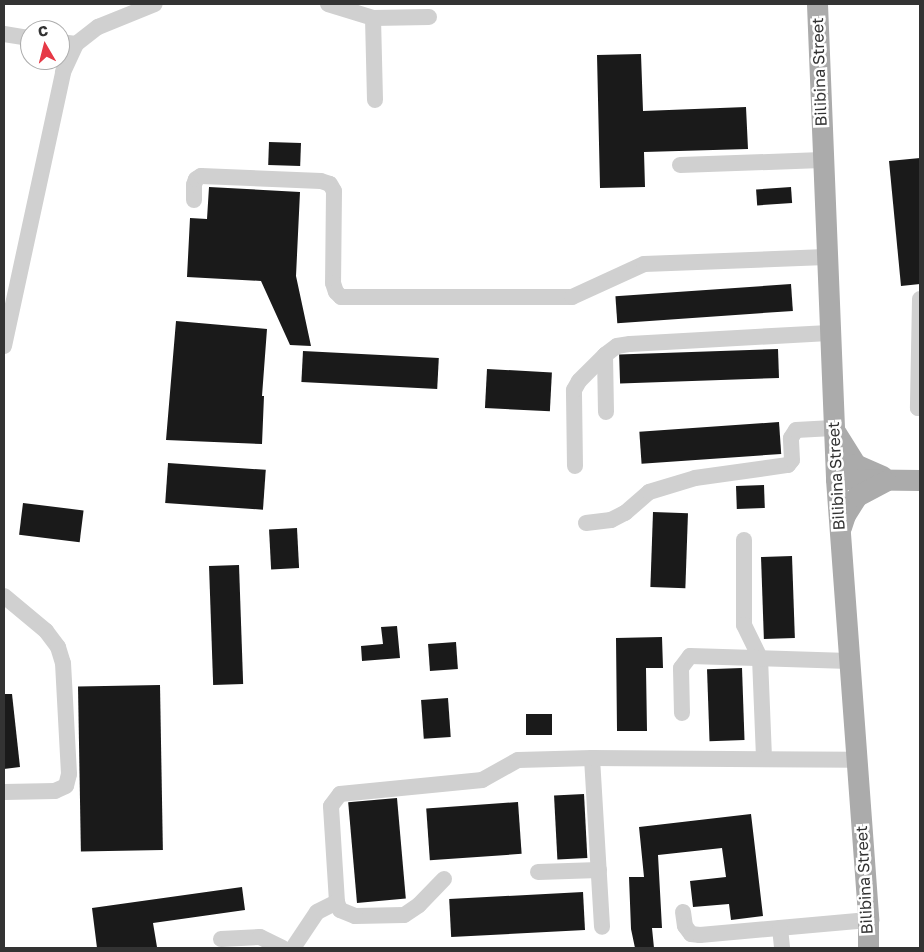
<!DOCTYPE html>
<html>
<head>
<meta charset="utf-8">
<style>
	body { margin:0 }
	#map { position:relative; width:924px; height:952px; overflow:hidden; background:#fff; font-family:"Golos Text",sans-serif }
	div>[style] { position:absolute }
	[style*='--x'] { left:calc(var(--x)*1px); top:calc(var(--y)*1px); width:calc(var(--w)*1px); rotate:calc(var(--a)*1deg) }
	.building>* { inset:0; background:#1a1a1a; transform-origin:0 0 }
	.minor>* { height:16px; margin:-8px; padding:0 8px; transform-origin:8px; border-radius:8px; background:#d0d0d0 }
	.major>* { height:21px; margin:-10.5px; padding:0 10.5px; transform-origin:10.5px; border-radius:10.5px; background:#ababab }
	span { translate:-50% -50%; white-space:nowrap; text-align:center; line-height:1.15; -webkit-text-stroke:5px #fff; paint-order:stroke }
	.street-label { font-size:16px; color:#333 }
	.frame { position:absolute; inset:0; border:5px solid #333; pointer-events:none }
	.north { position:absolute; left:20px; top:20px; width:50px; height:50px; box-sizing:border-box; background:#fff; border:1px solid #adadad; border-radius:50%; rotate:352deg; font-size:14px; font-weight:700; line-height:20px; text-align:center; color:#333 }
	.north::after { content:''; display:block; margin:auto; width:18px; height:22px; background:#e63946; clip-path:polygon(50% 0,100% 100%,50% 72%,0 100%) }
</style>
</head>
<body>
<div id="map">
	<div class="building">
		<i style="clip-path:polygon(641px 54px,643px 111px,746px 107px,748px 149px,644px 152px,645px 187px,600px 188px,597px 55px)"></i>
		<i style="left:269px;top:142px;width:32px;height:23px;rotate:2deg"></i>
		<i style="clip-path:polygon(920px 158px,920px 284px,901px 286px,889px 161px)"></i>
		<i style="clip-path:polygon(209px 187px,300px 192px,296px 276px,311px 346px,290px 345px,261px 281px,187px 277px,190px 218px,207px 219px)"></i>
		<i style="left:791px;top:187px;width:16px;height:35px;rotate:86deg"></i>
		<i style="left:791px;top:284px;width:27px;height:176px;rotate:86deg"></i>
		<i style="clip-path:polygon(176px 321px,267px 329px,262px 396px,264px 396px,262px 444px,166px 440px)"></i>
		<i style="left:778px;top:349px;width:29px;height:159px;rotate:88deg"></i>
		<i style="left:303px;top:351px;width:136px;height:31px;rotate:3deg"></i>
		<i style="left:487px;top:369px;width:65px;height:39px;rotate:3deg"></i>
		<i style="left:779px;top:422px;width:32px;height:140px;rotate:86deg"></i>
		<i style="left:168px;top:463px;width:98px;height:40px;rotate:4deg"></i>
		<i style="left:764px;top:485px;width:23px;height:28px;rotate:88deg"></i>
		<i style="left:23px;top:503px;width:61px;height:32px;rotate:7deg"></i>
		<i style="left:653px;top:512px;width:35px;height:75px;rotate:2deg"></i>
		<i style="left:297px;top:528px;width:40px;height:28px;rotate:87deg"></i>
		<i style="left:792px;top:556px;width:82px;height:31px;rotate:88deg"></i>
		<i style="left:239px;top:565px;width:119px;height:30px;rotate:88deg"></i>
		<i style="clip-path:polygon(397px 626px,400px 658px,362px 661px,361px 646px,383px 644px,381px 627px)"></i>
		<i style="clip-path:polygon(662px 637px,663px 668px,646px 668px,647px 731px,617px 731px,616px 638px)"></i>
		<i style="left:456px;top:642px;width:27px;height:28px;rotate:86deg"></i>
		<i style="left:742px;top:668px;width:72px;height:35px;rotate:88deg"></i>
		<i style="left:160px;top:685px;width:165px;height:82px;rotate:89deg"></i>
		<i style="clip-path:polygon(4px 694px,12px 694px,20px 767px,4px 769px)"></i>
		<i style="left:448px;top:698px;width:39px;height:27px;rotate:86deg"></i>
		<i style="left:552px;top:714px;width:21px;height:26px;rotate:90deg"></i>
		<i style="left:584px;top:794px;width:64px;height:30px;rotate:87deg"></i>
		<i style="left:397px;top:798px;width:101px;height:49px;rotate:85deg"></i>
		<i style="left:518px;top:802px;width:52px;height:92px;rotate:86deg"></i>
		<i style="clip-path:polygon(751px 814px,763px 916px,731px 920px,729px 904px,693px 907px,690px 881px,726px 877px,722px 848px,658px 855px,662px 928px,652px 928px,654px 948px,635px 948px,631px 929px,629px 877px,644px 877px,639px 827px)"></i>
		<i style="clip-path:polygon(242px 887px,245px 910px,153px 923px,157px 947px,97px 948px,92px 908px)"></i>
		<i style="left:583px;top:892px;width:38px;height:134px;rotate:87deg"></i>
	</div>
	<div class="minor">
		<i style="--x:328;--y:4;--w:47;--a:17.3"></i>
		<i style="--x:373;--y:18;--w:82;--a:88.6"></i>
		<i style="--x:373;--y:18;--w:56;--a:-1"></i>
		<i style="--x:4;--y:34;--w:26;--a:9"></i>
		<i style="--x:60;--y:42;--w:16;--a:7"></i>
		<i style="--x:680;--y:165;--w:142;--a:-2"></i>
		<i style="--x:194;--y:200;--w:15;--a:-90"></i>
		<i style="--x:194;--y:185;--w:6;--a:-72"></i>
		<i style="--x:196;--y:179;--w:6;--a:-31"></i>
		<i style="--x:201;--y:176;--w:120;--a:2.4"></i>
		<i style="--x:321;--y:181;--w:9;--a:18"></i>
		<i style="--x:330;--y:184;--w:8;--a:60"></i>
		<i style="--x:334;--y:191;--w:92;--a:90.6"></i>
		<i style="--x:333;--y:283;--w:9;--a:72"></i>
		<i style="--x:336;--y:292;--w:7;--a:45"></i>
		<i style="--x:341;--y:297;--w:231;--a:0"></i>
		<i style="--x:572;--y:297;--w:79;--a:-24.6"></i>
		<i style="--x:644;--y:264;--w:182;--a:-2.2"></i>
		<i style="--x:920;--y:299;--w:109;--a:91.1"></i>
		<i style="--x:918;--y:408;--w:2;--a:0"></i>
		<i style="--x:4;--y:346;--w:280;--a:-77.8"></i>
		<i style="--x:63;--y:72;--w:31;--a:-65"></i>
		<i style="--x:76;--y:44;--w:28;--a:-38"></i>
		<i style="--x:98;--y:27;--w:61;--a:-22"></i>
		<i style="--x:606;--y:412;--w:57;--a:-91"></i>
		<i style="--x:605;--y:355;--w:15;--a:-37"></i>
		<i style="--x:617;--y:346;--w:13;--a:-9"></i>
		<i style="--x:630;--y:344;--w:199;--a:-3.2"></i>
		<i style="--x:575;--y:466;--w:76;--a:-90.8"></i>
		<i style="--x:574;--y:390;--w:10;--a:-61"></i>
		<i style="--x:579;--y:381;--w:37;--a:-45"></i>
		<i style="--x:586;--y:523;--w:25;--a:-7"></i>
		<i style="--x:611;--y:520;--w:16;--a:-27"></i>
		<i style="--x:625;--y:513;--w:32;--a:-41"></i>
		<i style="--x:649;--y:492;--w:48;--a:-16.9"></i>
		<i style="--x:695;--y:478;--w:94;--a:-8"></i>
		<i style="--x:788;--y:465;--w:6;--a:-51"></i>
		<i style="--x:792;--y:460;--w:22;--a:-93"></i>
		<i style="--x:791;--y:438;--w:9;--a:-58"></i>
		<i style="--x:796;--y:430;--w:37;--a:-3"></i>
		<i style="--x:744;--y:540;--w:85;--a:90"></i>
		<i style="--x:744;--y:625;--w:37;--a:64"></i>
		<i style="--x:760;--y:658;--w:100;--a:87.7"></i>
		<i style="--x:4;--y:596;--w:55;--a:39.8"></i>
		<i style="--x:46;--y:631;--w:20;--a:53"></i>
		<i style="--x:58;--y:647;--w:17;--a:73"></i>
		<i style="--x:63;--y:663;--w:111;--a:86.9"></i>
		<i style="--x:69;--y:774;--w:12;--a:104"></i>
		<i style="--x:66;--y:786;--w:12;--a:156"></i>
		<i style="--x:55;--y:791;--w:51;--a:178.9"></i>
		<i style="--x:682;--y:713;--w:45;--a:-91.3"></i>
		<i style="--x:681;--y:668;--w:15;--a:-53"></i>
		<i style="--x:690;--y:656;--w:159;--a:1.8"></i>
		<i style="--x:592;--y:758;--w:169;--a:86.6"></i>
		<i style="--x:538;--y:872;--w:61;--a:-1.9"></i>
		<i style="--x:444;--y:879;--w:36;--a:134"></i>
		<i style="--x:419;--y:905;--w:18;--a:146"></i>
		<i style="--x:404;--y:915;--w:49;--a:178.8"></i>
		<i style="--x:355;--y:916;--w:16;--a:-158"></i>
		<i style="--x:340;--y:910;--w:9;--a:-111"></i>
		<i style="--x:337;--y:902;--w:96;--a:-93.6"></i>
		<i style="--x:331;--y:806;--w:15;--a:-53"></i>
		<i style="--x:340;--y:794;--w:143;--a:-5.6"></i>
		<i style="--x:482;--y:780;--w:41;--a:-29.1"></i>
		<i style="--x:518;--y:760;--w:74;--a:-1.5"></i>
		<i style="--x:592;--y:758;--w:264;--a:0.4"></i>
		<i style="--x:683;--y:912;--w:14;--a:82"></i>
		<i style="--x:685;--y:926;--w:10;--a:53"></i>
		<i style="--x:691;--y:934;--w:9;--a:6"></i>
		<i style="--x:700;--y:935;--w:169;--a:-5.1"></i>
		<i style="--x:780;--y:928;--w:20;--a:84"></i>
		<i style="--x:221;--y:939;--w:39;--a:-3"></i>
		<i style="--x:260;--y:937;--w:25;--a:26"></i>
		<i style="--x:293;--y:948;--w:43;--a:-56.3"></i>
		<i style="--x:317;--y:912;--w:22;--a:-27"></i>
	</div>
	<div class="major">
		<i style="--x:817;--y:4;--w:475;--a:87.7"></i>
		<i style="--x:836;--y:479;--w:442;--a:85.8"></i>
		<i style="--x:868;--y:920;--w:28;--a:90"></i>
		<i style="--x:836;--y:433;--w:36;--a:58"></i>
		<i style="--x:855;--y:464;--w:30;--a:24"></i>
		<i style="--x:836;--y:479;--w:84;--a:0.7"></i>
		<i style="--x:841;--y:527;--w:13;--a:-72"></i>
		<i style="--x:845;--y:515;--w:22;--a:-58"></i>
		<i style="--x:857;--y:496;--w:32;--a:-28"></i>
	</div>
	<div class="street-label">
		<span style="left:819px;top:72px;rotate:-92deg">Bilibina Street</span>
		<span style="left:836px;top:476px;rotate:-93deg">Bilibina Street</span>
		<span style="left:864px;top:880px;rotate:-93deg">Bilibina Street</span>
	</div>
	<div class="frame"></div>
	<div class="north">С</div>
</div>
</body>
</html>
